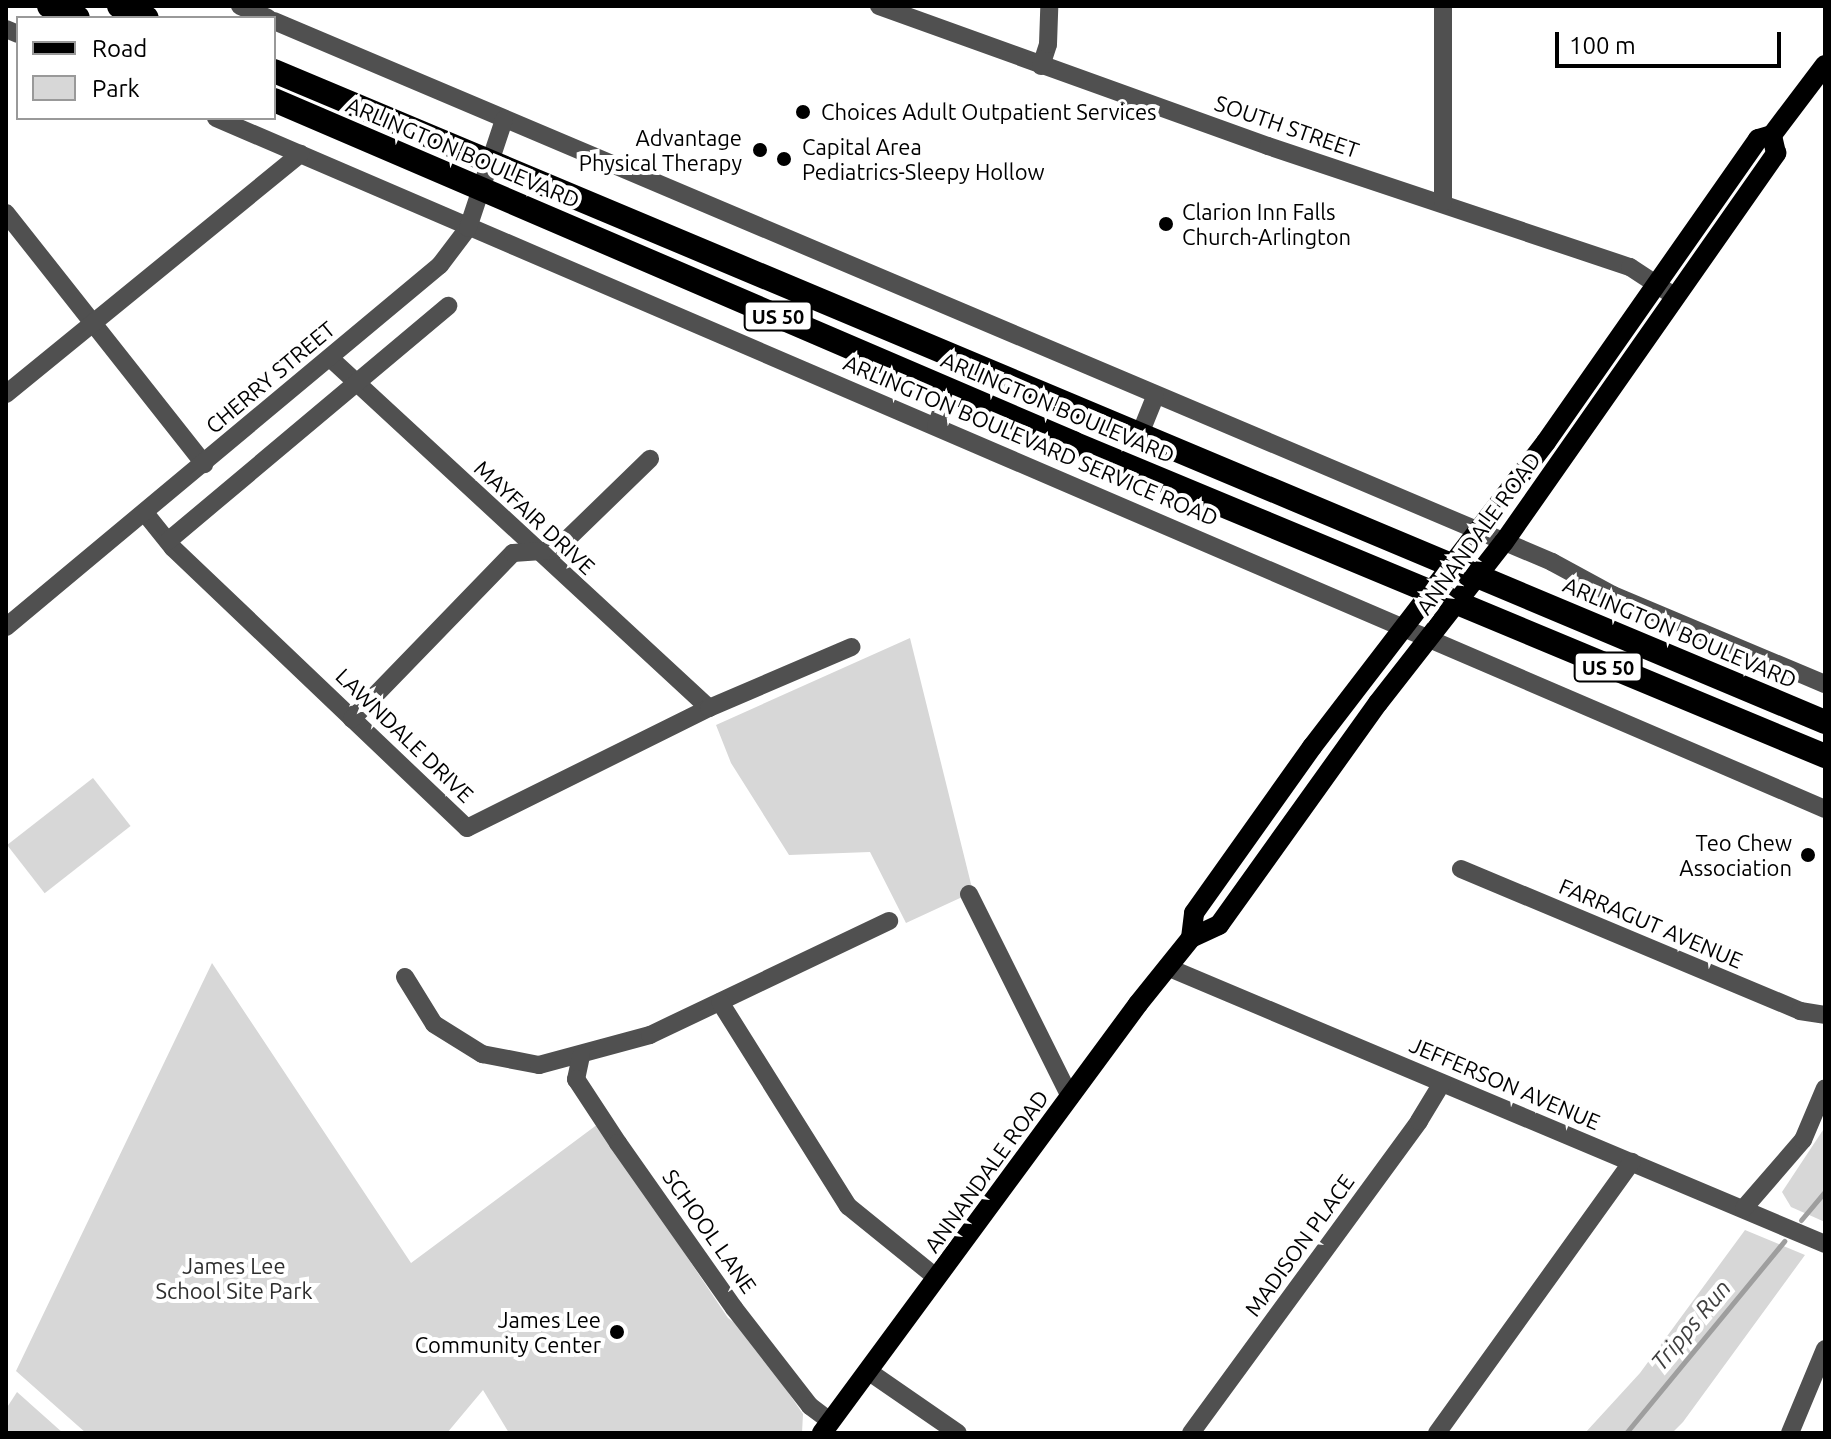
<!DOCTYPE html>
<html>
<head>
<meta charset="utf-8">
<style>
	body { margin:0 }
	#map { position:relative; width:1831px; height:1439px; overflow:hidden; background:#fff; font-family:Ubuntu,sans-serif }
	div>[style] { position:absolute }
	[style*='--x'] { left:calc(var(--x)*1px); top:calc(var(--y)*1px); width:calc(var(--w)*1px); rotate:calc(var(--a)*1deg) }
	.green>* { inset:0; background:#d7d7d7; transform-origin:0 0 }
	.stream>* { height:5px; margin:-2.5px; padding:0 2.5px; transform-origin:2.5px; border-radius:2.5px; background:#9e9e9e }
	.minor>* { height:18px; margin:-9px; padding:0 9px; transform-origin:9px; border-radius:9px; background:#505050 }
	.major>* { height:20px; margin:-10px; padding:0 10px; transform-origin:10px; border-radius:10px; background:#000 }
	.highway>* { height:24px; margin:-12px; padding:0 12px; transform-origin:12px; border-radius:12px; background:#000 }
	.dots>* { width:22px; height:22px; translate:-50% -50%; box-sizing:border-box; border:4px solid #fff; border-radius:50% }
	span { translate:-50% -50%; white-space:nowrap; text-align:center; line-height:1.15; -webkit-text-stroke:8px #fff; paint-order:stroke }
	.shield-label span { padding:2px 6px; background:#fff; border:2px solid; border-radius:6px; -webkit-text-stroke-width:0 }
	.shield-label { font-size:20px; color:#000; font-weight:700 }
	.poi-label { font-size:22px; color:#000 }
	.left { translate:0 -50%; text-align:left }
	.right { translate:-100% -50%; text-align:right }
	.street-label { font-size:22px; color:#000 }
	.park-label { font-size:22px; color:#2e2e2e }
	.water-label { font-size:24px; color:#3f3f3f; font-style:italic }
	.frame { position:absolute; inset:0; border:8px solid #000; pointer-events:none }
	.legend { position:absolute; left:16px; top:16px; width:260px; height:104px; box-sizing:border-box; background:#fff; border:2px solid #999; margin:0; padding:10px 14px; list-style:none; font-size:24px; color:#000 }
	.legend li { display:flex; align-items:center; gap:16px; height:40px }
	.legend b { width:40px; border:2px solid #999 }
	.scale { position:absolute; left:1555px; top:32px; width:226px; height:36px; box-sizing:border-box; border:4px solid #000; border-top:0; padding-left:10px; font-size:24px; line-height:28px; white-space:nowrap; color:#000; -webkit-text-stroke:6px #fff; paint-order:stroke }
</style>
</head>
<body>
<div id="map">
	<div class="green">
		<i style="clip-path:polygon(910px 638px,973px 892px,906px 923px,870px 852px,789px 855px,731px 763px,716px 725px)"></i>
		<i style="left:93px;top:778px;width:61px;height:109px;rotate:52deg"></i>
		<i style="clip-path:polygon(212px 963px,411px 1263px,598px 1124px,728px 1318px,746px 1331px,803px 1414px,802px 1433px,509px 1433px,483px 1390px,447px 1433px,86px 1433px,16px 1371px)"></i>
		<i style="clip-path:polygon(1825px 1127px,1825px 1222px,1791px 1207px,1782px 1192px)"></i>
		<i style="clip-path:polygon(1745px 1230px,1805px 1255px,1683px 1422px,1672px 1433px,1585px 1433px,1640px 1373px)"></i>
		<i style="clip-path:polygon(17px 1392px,63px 1433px,6px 1433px,6px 1409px)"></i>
	</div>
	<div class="stream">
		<i style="--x:1801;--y:1220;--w:38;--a:-50"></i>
		<i style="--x:1626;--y:1433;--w:249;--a:-50.5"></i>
	</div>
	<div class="minor">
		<i style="--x:240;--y:6;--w:30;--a:23"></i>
		<i style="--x:879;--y:6;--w:413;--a:19.8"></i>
		<i style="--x:1268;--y:146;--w:382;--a:18.5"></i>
		<i style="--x:1630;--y:267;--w:45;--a:33.3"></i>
		<i style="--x:274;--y:21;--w:1388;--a:22.94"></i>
		<i style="--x:1552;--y:562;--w:69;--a:28.4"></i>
		<i style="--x:1613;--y:595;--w:230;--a:22.8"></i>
		<i style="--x:6;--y:29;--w:13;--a:23"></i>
		<i style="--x:1041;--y:66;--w:23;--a:-72"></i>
		<i style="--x:1048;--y:44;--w:38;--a:-88"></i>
		<i style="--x:216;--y:118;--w:1751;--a:23.24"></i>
		<i style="--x:1443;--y:202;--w:196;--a:-90"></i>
		<i style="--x:6;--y:213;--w:320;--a:51.7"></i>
		<i style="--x:330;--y:358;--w:516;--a:42.72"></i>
		<i style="--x:6;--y:394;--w:380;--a:-39.2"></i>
		<i style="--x:936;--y:426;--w:38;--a:-70"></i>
		<i style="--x:1140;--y:434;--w:40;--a:-68"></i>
		<i style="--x:145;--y:513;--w:45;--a:51.3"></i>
		<i style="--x:173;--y:548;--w:406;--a:43.6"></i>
		<i style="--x:467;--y:828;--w:270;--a:-26.4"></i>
		<i style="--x:709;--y:708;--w:155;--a:-23.2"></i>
		<i style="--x:168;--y:541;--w:366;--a:-40"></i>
		<i style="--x:6;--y:627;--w:565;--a:-39.83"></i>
		<i style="--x:440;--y:265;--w:46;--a:-52.9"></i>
		<i style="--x:468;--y:228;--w:114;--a:-71.6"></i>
		<i style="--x:352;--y:719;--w:231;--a:-45.9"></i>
		<i style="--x:513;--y:553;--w:43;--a:-4"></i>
		<i style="--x:556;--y:550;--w:131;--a:-44.1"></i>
		<i style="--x:1461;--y:869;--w:368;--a:22.7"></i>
		<i style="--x:1800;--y:1011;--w:25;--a:9"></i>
		<i style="--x:969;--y:894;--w:227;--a:63.5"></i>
		<i style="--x:1167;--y:967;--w:714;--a:22.83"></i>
		<i style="--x:405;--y:977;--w:55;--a:58.3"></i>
		<i style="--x:434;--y:1024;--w:57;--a:32"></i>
		<i style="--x:482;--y:1054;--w:58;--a:10.9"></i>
		<i style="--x:539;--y:1065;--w:115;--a:-15.1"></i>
		<i style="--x:650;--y:1035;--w:265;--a:-25.5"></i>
		<i style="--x:720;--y:1002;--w:241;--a:57.9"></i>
		<i style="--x:848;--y:1206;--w:114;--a:39"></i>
		<i style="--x:581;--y:1056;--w:24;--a:102"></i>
		<i style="--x:576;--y:1079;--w:77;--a:56.7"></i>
		<i style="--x:618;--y:1143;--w:202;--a:54.9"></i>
		<i style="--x:734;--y:1308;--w:124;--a:52.2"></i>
		<i style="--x:810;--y:1406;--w:26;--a:37"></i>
		<i style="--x:1744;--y:1208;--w:90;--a:-49.1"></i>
		<i style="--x:1803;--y:1140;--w:56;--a:-67.1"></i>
		<i style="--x:868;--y:1371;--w:109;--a:34.6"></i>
		<i style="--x:1191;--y:1433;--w:386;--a:-53.8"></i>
		<i style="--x:1419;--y:1121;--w:44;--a:-58.8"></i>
		<i style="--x:1437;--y:1433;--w:334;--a:-54.3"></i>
		<i style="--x:1790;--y:1433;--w:91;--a:-67.4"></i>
	</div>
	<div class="major">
		<i style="--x:1191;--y:938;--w:25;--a:-83"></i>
		<i style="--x:1194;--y:913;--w:204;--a:-54.6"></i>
		<i style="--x:1312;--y:747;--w:384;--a:-52.5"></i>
		<i style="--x:1546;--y:442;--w:370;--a:-55"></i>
		<i style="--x:1758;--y:139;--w:15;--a:-16"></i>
		<i style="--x:1772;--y:135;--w:88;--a:-52.9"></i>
		<i style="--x:822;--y:1433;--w:533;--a:-53.62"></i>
		<i style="--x:1138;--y:1004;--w:85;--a:-51.2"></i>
		<i style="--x:1191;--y:938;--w:31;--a:-25"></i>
		<i style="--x:1219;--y:925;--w:273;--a:-54.4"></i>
		<i style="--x:1378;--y:703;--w:204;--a:-52"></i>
		<i style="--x:1504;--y:542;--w:475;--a:-55"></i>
		<i style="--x:1776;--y:153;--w:18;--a:-103"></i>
	</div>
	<div class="highway">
		<i style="--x:49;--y:6;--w:31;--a:22"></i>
		<i style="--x:119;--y:6;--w:30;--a:23"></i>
		<i style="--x:274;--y:71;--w:1682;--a:22.77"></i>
		<i style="--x:274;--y:100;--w:870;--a:23.23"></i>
		<i style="--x:1073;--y:443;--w:815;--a:22.6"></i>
	</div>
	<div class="dots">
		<i style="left:803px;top:112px;background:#000"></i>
		<i style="left:760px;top:150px;background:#000"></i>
		<i style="left:784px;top:159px;background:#000"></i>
		<i style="left:1166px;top:224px;background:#000"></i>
		<i style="left:1808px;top:855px;background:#000"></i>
		<i style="left:617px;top:1332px;background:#000"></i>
	</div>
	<div class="shield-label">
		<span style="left:778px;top:316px">US 50</span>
		<span style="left:1608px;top:667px">US 50</span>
	</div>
	<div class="poi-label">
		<span class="left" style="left:821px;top:112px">Choices Adult Outpatient Services</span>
		<span class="right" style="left:742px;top:150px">Advantage<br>Physical Therapy</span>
		<span class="left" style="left:802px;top:159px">Capital Area<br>Pediatrics-Sleepy Hollow</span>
		<span class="left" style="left:1182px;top:224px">Clarion Inn Falls<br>Church-Arlington</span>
		<span class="right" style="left:1792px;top:855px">Teo Chew<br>Association</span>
		<span class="right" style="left:601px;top:1332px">James Lee<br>Community Center</span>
	</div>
	<div class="street-label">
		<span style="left:1287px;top:126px;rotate:19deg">SOUTH STREET</span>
		<span style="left:463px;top:152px;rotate:23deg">ARLINGTON BOULEVARD</span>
		<span style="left:270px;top:377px;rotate:-40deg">CHERRY STREET</span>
		<span style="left:1058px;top:407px;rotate:23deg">ARLINGTON BOULEVARD</span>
		<span style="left:1031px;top:440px;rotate:23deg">ARLINGTON BOULEVARD SERVICE ROAD</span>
		<span style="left:535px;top:517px;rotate:43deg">MAYFAIR DRIVE</span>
		<span style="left:1478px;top:533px;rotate:-54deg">ANNANDALE ROAD</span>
		<span style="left:1680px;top:632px;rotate:23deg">ARLINGTON BOULEVARD</span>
		<span style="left:405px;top:735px;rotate:44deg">LAWNDALE DRIVE</span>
		<span style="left:1651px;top:923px;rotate:23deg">FARRAGUT AVENUE</span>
		<span style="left:1505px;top:1083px;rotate:23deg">JEFFERSON AVENUE</span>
		<span style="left:986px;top:1171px;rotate:-54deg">ANNANDALE ROAD</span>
		<span style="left:710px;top:1231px;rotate:55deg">SCHOOL LANE</span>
		<span style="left:1299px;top:1245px;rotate:-54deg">MADISON PLACE</span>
	</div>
	<div class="park-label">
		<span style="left:234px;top:1278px">James Lee<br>School Site Park</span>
	</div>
	<div class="water-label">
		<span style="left:1691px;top:1325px;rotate:-50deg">Tripps Run</span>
	</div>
	<div class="frame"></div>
	<ul class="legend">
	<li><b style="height:10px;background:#000"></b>Road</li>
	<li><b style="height:22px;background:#d7d7d7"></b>Park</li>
	</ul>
	<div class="scale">100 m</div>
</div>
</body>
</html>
